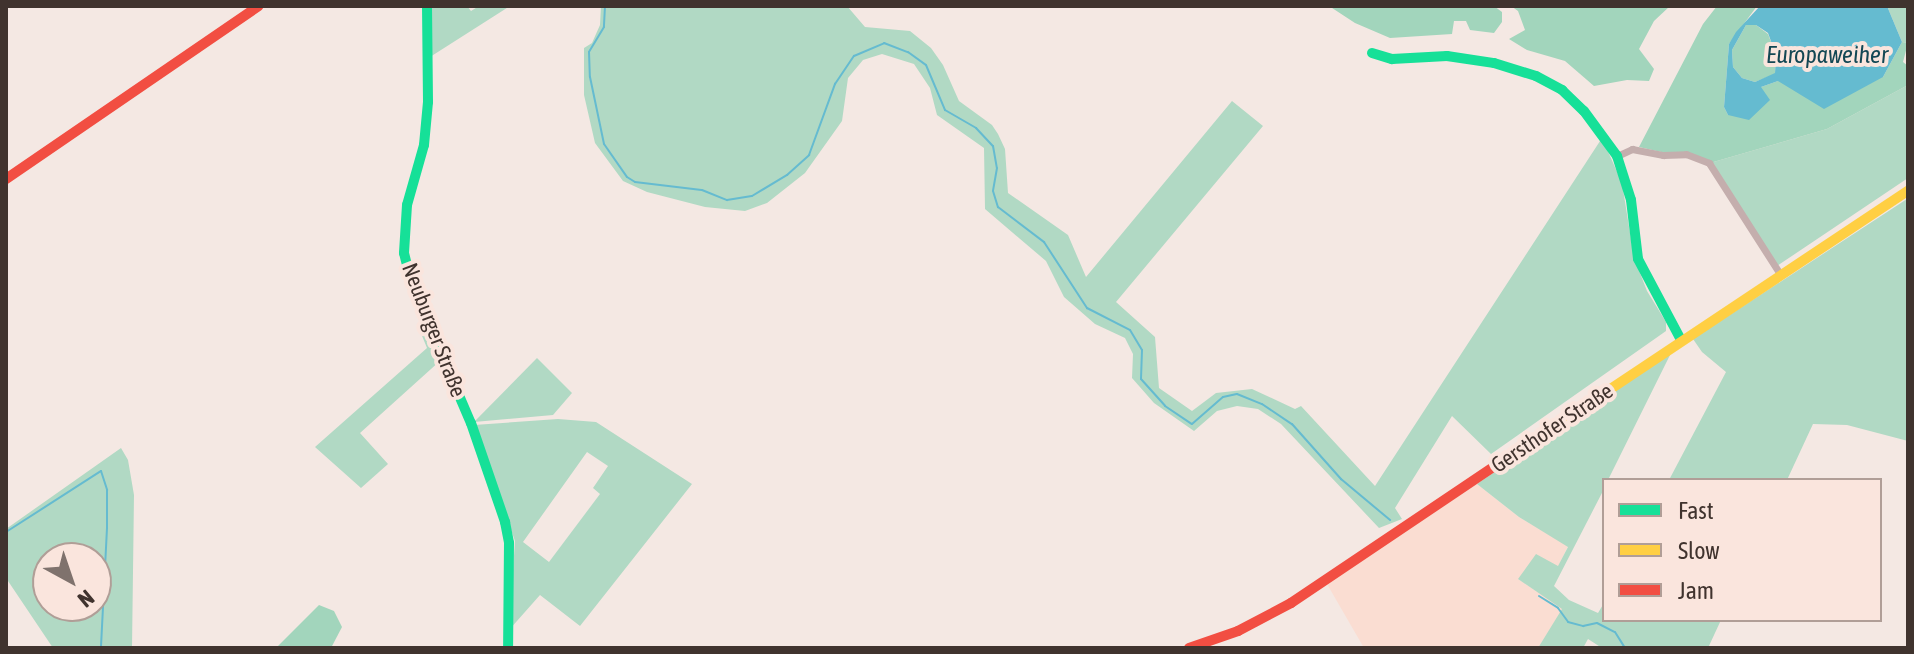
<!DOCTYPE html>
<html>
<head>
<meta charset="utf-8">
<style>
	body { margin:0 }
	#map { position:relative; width:1914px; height:654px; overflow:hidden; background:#f4e8e3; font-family:"Asap Condensed",sans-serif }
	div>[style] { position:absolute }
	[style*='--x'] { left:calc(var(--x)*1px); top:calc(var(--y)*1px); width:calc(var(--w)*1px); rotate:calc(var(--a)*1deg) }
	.built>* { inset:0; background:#faddd2 }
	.green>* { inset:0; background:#b1d9c4 }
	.forest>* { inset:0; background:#a2d5bc }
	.water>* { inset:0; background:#65bbd0 }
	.stream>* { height:2px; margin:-1px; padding:0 1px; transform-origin:1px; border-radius:1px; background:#65bbd0 }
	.street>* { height:7px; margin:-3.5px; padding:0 3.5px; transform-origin:3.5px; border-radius:3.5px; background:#c4aead }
	.fast>* { height:10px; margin:-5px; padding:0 5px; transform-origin:5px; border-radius:5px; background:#16e098 }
	.slow>* { height:10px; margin:-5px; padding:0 5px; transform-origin:5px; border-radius:5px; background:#ffcf43 }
	.jam>* { height:10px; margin:-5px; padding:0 5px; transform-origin:5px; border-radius:5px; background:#f24e42 }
	span { translate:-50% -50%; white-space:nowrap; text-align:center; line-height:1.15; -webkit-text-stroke:8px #fae5dd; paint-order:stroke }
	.street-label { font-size:22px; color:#40332e }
	.water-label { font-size:24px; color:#134754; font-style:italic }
	.frame { position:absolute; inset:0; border:8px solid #40332e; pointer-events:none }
	.legend { position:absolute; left:1602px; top:478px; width:280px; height:144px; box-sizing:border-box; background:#fae5dd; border:2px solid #b09e97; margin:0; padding:10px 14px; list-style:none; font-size:24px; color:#40332e }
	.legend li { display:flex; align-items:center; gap:16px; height:40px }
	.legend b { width:40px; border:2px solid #b09e97 }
	.north { position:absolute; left:32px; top:542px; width:80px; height:80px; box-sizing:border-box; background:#fae5dd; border:2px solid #b09e97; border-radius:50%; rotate:140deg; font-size:22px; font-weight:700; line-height:32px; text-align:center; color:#40332e }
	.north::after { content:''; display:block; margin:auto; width:28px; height:36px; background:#7f726d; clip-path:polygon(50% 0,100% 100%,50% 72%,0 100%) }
</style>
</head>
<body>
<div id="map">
	<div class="built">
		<i style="clip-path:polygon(1477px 484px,1519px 517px,1568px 546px,1558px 567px,1518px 579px,1563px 609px,1538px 648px,1364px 648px,1327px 584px)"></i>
	</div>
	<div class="green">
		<i style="clip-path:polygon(430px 6px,467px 6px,471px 11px,479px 6px,510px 6px,430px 57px)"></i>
		<i style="clip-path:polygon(601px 6px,847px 6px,865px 27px,910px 31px,931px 48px,943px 65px,959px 101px,992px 125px,998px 134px,1005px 149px,1008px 193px,1068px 235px,1086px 277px,1232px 101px,1263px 126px,1116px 302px,1155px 337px,1159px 388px,1192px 411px,1216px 393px,1252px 389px,1295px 409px,1301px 406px,1375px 486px,1602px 138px,1622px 183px,1634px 258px,1647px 291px,1666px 322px,1666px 331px,1491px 454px,1452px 416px,1395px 508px,1402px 519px,1379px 528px,1281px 424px,1258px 409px,1237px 406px,1217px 411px,1194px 431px,1154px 403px,1132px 378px,1133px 354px,1125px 338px,1095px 324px,1064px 297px,1046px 261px,985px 209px,984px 148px,937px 115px,930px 88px,914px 64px,882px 54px,863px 60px,848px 78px,842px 121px,805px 173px,767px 203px,745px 211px,705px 207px,647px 192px,623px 181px,595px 143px,584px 95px,584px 48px,592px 43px,600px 25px)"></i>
		<i style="clip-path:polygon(1887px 6px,1908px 6px,1908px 43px,1902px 42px)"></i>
		<i style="clip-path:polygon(1908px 85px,1908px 178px,1777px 266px,1710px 163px,1827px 129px)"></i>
		<i style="clip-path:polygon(1907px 199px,1908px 441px,1847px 425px,1813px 424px,1787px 480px,1669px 480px,1726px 372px,1702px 352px,1693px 339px)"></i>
		<i style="clip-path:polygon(424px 321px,441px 360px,360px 433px,388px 464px,361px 488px,315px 447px,427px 348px,418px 326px)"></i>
		<i style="clip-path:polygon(1672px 351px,1608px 480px,1604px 480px,1604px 489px,1554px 586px,1569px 600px,1598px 613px,1604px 603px,1604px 620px,1721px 620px,1708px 648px,1602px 648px,1588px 639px,1583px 648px,1538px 648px,1562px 609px,1518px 579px,1536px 554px,1558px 566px,1568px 547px,1519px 517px,1477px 484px)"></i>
		<i style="clip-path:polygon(537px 358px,572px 393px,553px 415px,474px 422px)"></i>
		<i style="clip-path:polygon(evenodd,558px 419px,596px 422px,692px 484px,580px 626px,540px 595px,509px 630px,515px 541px,474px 425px,558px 419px,587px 452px,608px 466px,593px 488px,600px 494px,549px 562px,523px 542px,587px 452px)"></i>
		<i style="clip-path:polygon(evenodd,121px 448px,128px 460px,134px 495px,132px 648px,53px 648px,6px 578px,6px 529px,121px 448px,48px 558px,96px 558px,96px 606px,48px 606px,48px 558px)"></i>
	</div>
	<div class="forest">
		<i style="clip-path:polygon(1329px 6px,1494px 6px,1502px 12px,1502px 22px,1494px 33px,1470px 30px,1466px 21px,1454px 21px,1452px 34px,1390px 38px,1355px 23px)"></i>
		<i style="clip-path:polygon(1511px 6px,1670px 6px,1654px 21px,1639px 49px,1654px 69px,1649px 81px,1627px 80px,1594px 86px,1565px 61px,1527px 50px,1509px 39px,1525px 30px,1518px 11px)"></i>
		<i style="clip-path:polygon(1717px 6px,1757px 6px,1729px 44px,1724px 107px,1728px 115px,1761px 87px,1778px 81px,1883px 77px,1902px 42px,1908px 43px,1903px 62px,1908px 66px,1908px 85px,1827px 129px,1710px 163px,1639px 147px,1703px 24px)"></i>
		<i style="clip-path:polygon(1746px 25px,1756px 25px,1768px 34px,1776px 55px,1775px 74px,1755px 82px,1742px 78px,1733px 67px,1732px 50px)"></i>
		<i style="clip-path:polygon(319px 605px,334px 611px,342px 627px,331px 648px,276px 648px)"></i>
	</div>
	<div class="water">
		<i style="clip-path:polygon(evenodd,1760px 6px,1887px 6px,1902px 42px,1883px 77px,1824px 109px,1778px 81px,1761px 87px,1770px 100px,1749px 120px,1728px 115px,1724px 107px,1729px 44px,1736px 32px,1760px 6px,1746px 25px,1756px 25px,1768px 33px,1776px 55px,1775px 73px,1755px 82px,1742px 78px,1733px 67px,1732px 50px,1746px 25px)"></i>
	</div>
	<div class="stream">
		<i style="--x:605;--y:6;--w:21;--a:93"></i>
		<i style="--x:604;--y:27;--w:29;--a:121"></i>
		<i style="--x:589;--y:52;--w:25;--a:88"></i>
		<i style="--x:590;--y:77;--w:68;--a:78.2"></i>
		<i style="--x:604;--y:144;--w:40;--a:55.1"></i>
		<i style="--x:627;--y:177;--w:9;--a:32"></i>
		<i style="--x:635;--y:182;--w:67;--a:6.8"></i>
		<i style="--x:702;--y:190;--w:27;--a:22"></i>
		<i style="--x:727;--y:200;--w:25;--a:-9"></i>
		<i style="--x:752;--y:196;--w:41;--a:-31"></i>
		<i style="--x:787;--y:175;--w:30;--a:-42"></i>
		<i style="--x:809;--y:155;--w:76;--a:-69.9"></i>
		<i style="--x:835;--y:84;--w:34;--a:-56"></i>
		<i style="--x:854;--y:56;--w:33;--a:-23"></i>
		<i style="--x:884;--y:43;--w:26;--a:21"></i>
		<i style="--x:908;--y:52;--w:22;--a:36"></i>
		<i style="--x:926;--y:65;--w:49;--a:67.1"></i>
		<i style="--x:945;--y:110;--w:36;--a:30"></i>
		<i style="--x:976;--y:128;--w:25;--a:47"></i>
		<i style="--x:993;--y:146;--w:22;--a:80"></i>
		<i style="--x:997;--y:168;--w:23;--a:100"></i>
		<i style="--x:993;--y:191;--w:17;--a:73"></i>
		<i style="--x:998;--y:207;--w:58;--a:37.3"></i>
		<i style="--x:1044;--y:242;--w:79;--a:56.9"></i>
		<i style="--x:1087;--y:308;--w:48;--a:27.1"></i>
		<i style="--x:1130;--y:330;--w:23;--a:59"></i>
		<i style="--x:1142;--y:350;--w:29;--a:92"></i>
		<i style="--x:1141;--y:379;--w:36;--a:48"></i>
		<i style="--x:1165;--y:406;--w:32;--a:34"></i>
		<i style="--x:1192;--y:424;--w:41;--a:-41.1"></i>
		<i style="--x:1223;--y:397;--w:14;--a:-12"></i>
		<i style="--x:1237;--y:394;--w:27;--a:22"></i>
		<i style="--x:1262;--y:404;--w:36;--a:34"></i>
		<i style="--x:1292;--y:424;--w:74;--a:48.3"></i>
		<i style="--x:1341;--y:479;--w:64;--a:39.9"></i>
		<i style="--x:6;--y:532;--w:113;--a:-32.7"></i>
		<i style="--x:101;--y:471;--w:20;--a:72"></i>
		<i style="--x:107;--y:490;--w:38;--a:90"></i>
		<i style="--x:107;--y:528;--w:120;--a:92.9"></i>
		<i style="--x:1539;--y:596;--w:22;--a:32"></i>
		<i style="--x:1558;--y:608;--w:17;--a:54"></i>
		<i style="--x:1568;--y:622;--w:16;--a:15"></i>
		<i style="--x:1583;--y:626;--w:14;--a:-12"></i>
		<i style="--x:1597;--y:623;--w:20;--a:27"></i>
		<i style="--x:1615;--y:632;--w:19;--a:58"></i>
	</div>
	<div class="street">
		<i style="--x:1617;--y:156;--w:17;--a:-25"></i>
		<i style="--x:1632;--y:149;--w:32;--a:11"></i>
		<i style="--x:1663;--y:155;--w:23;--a:-2"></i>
		<i style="--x:1686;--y:154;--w:25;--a:21"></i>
		<i style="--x:1709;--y:163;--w:132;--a:57.4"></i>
	</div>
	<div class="fast">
		<i style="--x:427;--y:6;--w:96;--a:89.4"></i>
		<i style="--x:428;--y:102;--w:43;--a:95.3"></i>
		<i style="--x:424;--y:145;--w:62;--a:105.8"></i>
		<i style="--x:407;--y:205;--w:48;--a:93.6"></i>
		<i style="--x:404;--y:253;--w:36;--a:76"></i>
		<i style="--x:413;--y:288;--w:147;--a:66.8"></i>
		<i style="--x:471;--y:423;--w:105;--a:71"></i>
		<i style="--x:505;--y:522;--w:21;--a:79"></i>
		<i style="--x:509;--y:543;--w:105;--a:90.5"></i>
		<i style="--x:1372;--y:53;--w:21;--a:17"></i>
		<i style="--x:1392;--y:59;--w:55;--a:-3.1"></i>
		<i style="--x:1447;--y:56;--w:48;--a:8.5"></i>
		<i style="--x:1494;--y:63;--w:44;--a:17.2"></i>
		<i style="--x:1536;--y:76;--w:30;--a:28"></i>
		<i style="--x:1562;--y:90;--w:30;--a:44"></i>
		<i style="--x:1584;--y:111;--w:56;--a:53.7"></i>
		<i style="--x:1617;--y:156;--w:46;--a:72.3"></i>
		<i style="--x:1631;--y:200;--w:59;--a:83.2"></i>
		<i style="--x:1638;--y:259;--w:92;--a:62"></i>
	</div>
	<div class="slow">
		<i style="--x:1537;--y:438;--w:446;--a:-33.7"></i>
	</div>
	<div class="jam">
		<i style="--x:6;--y:179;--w:306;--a:-34.4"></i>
		<i style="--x:1189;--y:648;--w:52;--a:-19.1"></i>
		<i style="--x:1238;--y:631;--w:60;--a:-27.8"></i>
		<i style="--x:1291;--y:603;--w:296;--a:-33.9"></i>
	</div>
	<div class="street-label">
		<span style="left:434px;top:330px;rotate:69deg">Neuburger Straße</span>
		<span style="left:1552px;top:428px;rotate:-34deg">Gersthofer Straße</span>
	</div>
	<div class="water-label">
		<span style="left:1827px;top:55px">Europaweiher</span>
	</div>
	<div class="frame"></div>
	<ul class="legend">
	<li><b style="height:10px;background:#16e098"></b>Fast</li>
	<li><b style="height:10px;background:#ffcf43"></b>Slow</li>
	<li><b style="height:10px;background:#f24e42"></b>Jam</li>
	</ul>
	<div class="north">N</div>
</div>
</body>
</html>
